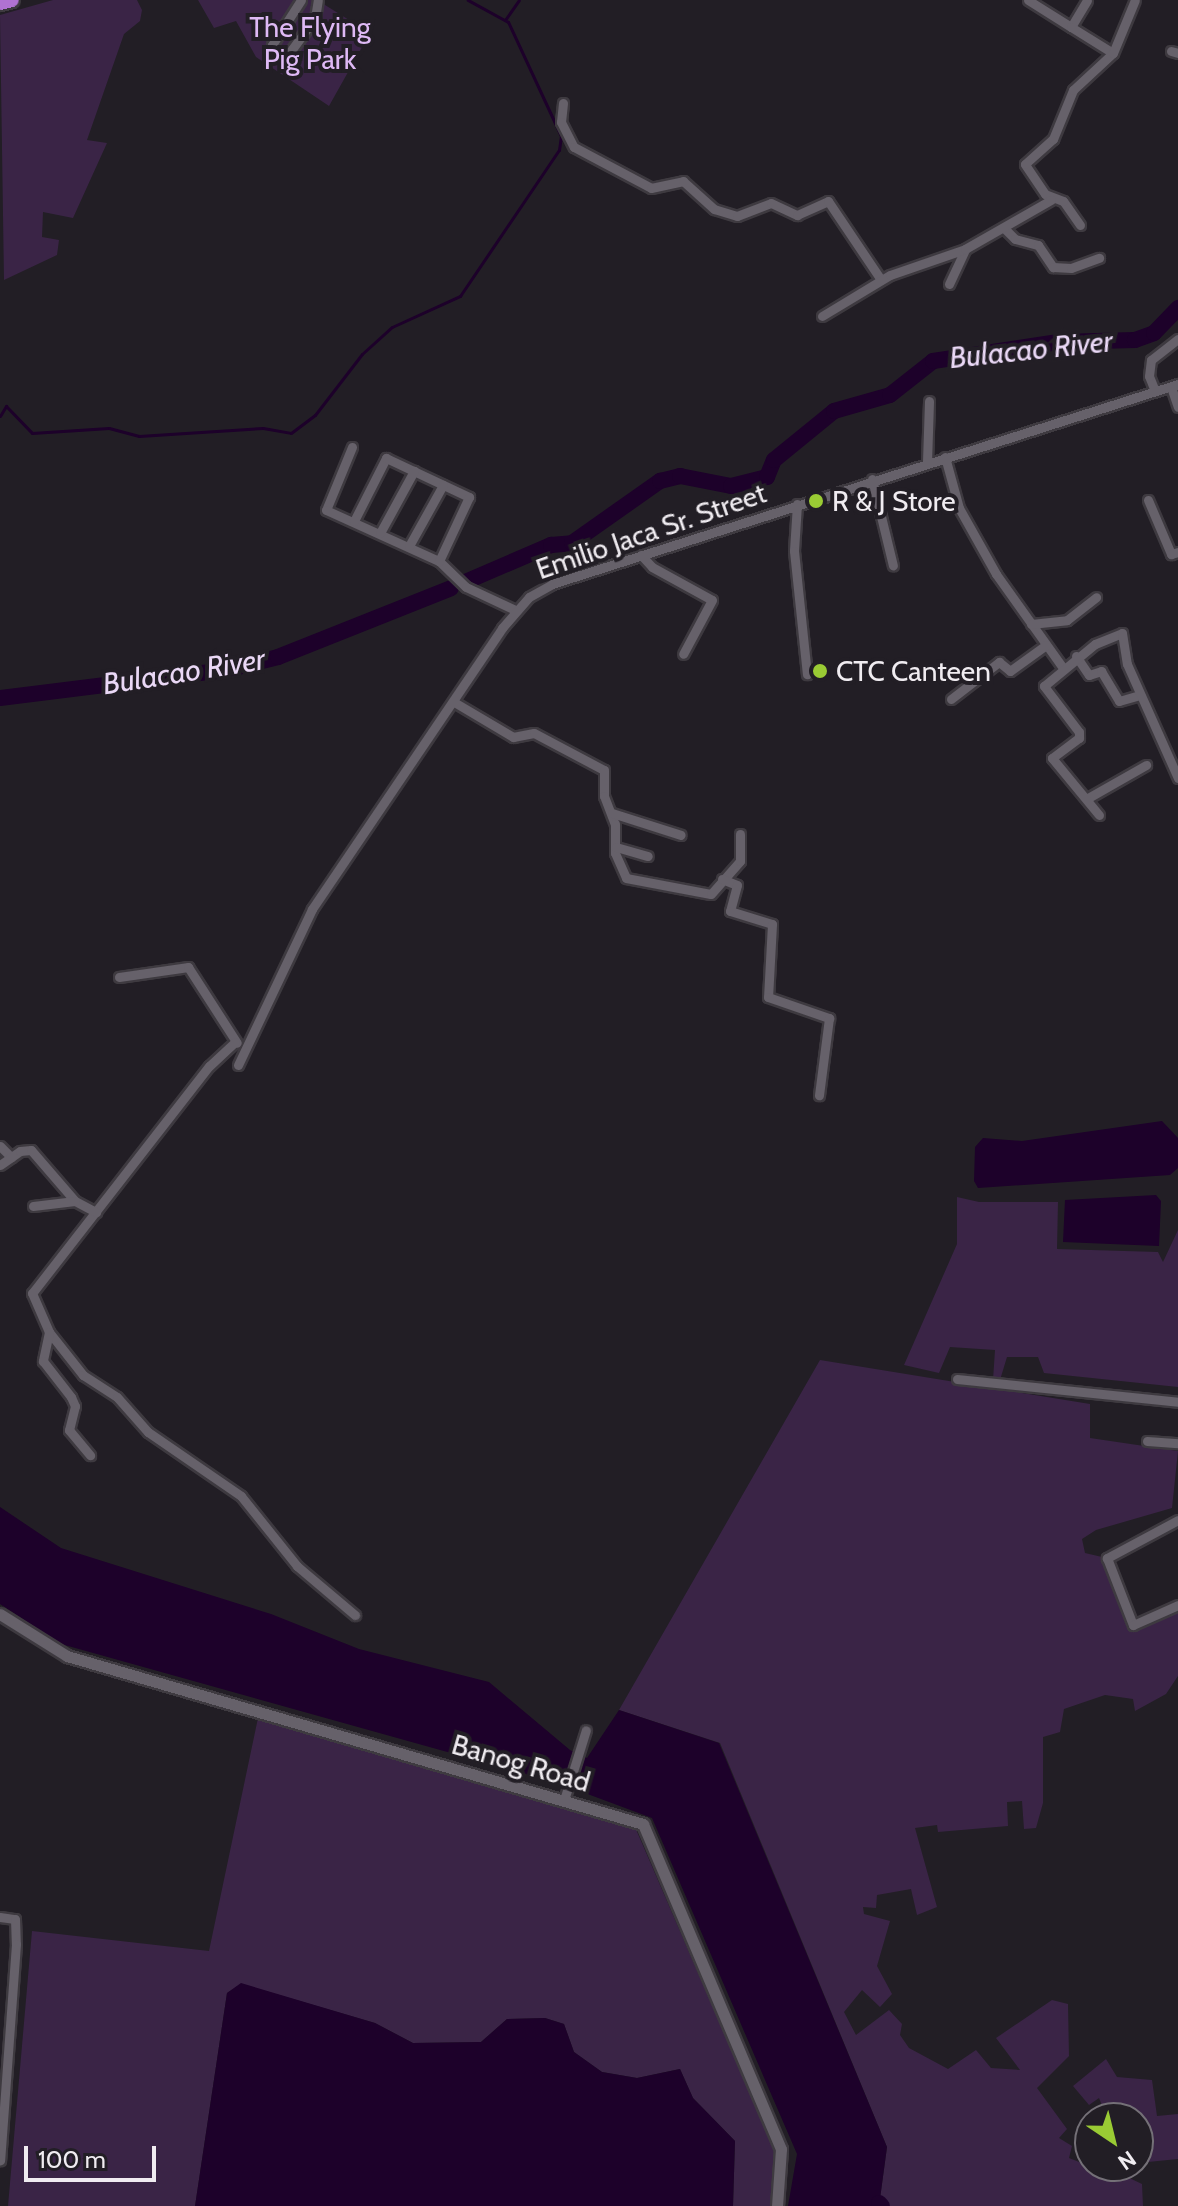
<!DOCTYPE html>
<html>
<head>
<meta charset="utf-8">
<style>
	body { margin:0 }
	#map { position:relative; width:1178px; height:2206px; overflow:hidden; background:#221e25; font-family:Cabin,sans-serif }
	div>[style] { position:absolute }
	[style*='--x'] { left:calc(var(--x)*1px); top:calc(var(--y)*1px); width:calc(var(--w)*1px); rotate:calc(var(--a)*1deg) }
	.green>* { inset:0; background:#3a2446 }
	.water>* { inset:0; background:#1d012a }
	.stream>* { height:3px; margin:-1.5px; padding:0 1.5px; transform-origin:1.5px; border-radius:1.5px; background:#1d012a }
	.river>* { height:16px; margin:-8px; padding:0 8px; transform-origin:8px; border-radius:8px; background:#1d012a }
	.roads { filter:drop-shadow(2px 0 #3e3a40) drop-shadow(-2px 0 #3e3a40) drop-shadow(0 2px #3e3a40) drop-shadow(0 -2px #3e3a40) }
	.minor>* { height:9px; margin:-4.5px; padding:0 4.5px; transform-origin:4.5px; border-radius:4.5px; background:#66616a }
	.tertiary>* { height:11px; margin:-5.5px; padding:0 5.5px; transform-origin:5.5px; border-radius:5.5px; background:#66616a }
	.trunk>* { height:14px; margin:-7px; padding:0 7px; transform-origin:7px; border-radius:7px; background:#b072d2 }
	.dots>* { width:22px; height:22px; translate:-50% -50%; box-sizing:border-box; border:4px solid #221e25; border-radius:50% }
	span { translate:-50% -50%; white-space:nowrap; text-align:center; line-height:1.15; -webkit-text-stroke:8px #221e25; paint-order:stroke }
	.park-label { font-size:28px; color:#deb9f5 }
	.poi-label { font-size:28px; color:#f0ecf1 }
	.left { translate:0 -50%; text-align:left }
	.street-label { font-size:28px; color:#f0ecf1 }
	.water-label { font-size:30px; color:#ead8f6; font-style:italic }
	.north { position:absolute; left:1074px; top:2102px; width:80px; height:80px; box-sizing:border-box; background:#221e25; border:2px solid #747077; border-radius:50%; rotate:145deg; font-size:22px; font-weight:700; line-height:32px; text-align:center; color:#f0ecf1 }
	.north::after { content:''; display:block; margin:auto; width:28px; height:36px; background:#9acb34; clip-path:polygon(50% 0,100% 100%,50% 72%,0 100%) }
	.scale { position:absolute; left:24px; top:2146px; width:132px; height:36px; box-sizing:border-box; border:4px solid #f0ecf1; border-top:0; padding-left:10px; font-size:24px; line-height:28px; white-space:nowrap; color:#f0ecf1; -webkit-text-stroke:6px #221e25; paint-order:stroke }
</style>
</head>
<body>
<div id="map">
	<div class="green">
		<i style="clip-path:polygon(53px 0,137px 0,142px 10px,140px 21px,124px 34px,87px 140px,107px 143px,73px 218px,43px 212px,42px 237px,59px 240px,57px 255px,4px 280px,0 15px)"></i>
		<i style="clip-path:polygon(198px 0,317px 0,370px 33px,329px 106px,256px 57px,236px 21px,214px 28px)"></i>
		<i style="clip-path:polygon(957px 1197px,979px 1202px,1058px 1202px,1057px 1249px,1158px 1252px,1163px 1262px,1178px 1230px,1178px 1387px,1044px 1373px,1038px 1357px,1007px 1357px,1000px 1380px,993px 1380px,995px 1350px,950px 1347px,939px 1373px,904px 1365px,957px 1244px)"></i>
		<i style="clip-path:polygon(820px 1360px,1090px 1404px,1090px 1438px,1178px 1451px,1172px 1508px,1096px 1530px,1082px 1539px,1085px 1553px,1102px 1557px,1128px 1630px,1178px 1607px,1178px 1676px,1166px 1694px,1135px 1711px,1133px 1699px,1105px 1695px,1064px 1709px,1060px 1732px,1043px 1737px,1043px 1803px,1036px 1828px,1024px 1829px,1022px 1801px,1007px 1802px,1008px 1826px,938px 1832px,937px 1825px,915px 1828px,937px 1907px,917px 1915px,911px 1889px,877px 1895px,876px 1908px,863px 1907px,864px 1914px,890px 1921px,877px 1966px,892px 1994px,880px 2007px,862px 1990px,844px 2012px,856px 2035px,889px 2010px,902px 2024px,900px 2035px,909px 2048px,948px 2069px,976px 2050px,991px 2068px,1020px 2070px,996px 2038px,1052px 2000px,1068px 2004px,1069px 2056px,1037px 2088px,1067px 2129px,1059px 2138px,1072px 2146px,1069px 2158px,1097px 2169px,1130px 2166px,1125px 2176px,1142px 2184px,1143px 2206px,879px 2206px,887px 2147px,720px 1743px,619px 1710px)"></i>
		<i style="clip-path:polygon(258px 1718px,635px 1827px,778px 2158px,771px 2206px,733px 2206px,735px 2141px,693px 2098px,680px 2069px,637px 2078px,602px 2072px,574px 2052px,564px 2024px,545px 2018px,507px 2019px,481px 2042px,413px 2043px,375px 2023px,241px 1984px,227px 1993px,195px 2206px,8px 2206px,32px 1931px,209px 1951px)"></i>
		<i style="clip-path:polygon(1106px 2059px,1117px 2077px,1152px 2080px,1157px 2116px,1178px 2114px,1178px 2159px,1138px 2163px,1138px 2118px,1107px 2118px,1099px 2098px,1089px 2105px,1073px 2086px)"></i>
	</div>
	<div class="water">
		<i style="clip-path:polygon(1162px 1121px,1178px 1138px,1178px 1168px,1170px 1175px,978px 1188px,974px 1181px,975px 1147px,983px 1138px,1022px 1141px)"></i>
		<i style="clip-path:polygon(1156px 1195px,1161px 1201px,1159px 1246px,1063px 1242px,1065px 1200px)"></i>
		<i style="clip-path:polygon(0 1507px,61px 1548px,271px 1614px,359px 1649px,489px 1682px,570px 1750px,587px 1758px,619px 1710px,719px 1743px,887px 2147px,879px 2206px,788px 2206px,797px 2154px,652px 1818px,558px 1783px,61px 1644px,0 1604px)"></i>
		<i style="clip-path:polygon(241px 1983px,375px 2023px,413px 2043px,481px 2042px,507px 2019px,545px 2018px,564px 2024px,574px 2052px,602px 2072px,637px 2078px,680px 2069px,693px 2098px,735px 2141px,733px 2206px,195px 2206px,227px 1993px)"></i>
	</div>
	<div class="stream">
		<i style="--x:505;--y:20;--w:24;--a:-55"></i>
		<i style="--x:0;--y:416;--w:12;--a:-59"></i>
		<i style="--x:6;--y:406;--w:37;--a:46"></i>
		<i style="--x:32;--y:433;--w:77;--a:-3.7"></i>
		<i style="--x:109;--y:428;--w:31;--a:15"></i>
		<i style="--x:139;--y:436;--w:124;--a:-3.7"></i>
		<i style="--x:263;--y:428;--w:28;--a:10"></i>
		<i style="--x:291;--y:433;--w:30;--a:-37"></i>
		<i style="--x:315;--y:415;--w:77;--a:-52.4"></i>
		<i style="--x:362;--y:354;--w:40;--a:-42"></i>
		<i style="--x:392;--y:327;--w:75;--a:-24.5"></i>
		<i style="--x:460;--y:296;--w:176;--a:-55.9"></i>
		<i style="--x:559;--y:150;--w:14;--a:-82"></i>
		<i style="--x:561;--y:136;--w:126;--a:-114.9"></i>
		<i style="--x:508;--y:22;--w:46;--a:-151.2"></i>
	</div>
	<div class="river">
		<i style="--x:465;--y:582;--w:94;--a:-23.3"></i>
		<i style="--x:551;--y:545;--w:21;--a:-5"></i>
		<i style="--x:572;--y:543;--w:108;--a:-35.2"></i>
		<i style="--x:660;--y:481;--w:21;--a:-14"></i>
		<i style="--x:680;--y:476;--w:52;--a:11.1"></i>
		<i style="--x:731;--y:486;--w:37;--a:-14"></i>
		<i style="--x:767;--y:477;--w:18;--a:-68"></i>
		<i style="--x:774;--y:460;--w:77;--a:-39.2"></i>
		<i style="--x:834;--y:411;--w:58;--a:-15.9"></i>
		<i style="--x:890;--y:395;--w:55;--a:-38.3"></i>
		<i style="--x:933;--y:361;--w:127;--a:-8.6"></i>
		<i style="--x:1059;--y:342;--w:76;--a:-1.5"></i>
		<i style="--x:1135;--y:340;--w:20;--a:-20"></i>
		<i style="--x:1154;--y:333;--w:35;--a:-46"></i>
		<i style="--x:0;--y:698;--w:228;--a:-7.1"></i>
		<i style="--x:226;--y:670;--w:54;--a:-14"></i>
		<i style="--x:278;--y:657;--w:186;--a:-21.7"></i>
		<i style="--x:879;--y:2203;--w:4;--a:45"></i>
	</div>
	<div class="roads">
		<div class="minor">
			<i style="--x:301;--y:0;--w:54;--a:122.8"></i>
			<i style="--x:272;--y:45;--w:11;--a:52"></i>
			<i style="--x:279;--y:54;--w:11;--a:-10"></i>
			<i style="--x:290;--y:52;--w:42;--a:-53.7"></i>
			<i style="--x:315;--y:18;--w:18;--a:-81"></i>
			<i style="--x:1028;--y:0;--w:51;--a:32.1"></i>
			<i style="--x:1071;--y:27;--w:31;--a:-59"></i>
			<i style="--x:1071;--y:27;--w:49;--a:31.8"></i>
			<i style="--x:1171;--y:51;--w:7;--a:16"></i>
			<i style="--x:563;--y:103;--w:19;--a:96"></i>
			<i style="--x:561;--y:122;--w:28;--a:63"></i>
			<i style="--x:574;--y:147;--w:87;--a:28"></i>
			<i style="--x:651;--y:188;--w:33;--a:-12"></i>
			<i style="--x:683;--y:181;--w:42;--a:42.1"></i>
			<i style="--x:714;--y:209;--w:24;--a:17"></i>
			<i style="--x:737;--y:216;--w:36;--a:-21"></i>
			<i style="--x:771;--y:203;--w:29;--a:25"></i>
			<i style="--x:797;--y:215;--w:34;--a:-24"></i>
			<i style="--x:828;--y:201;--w:95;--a:56.1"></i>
			<i style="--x:1080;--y:225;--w:29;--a:-125"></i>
			<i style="--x:1063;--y:201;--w:19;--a:-159"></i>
			<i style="--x:1045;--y:194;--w:36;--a:-124"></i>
			<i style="--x:1025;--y:164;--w:38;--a:-42"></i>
			<i style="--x:1053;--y:139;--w:53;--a:-67.8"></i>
			<i style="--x:1073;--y:90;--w:54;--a:-42.8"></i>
			<i style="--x:1113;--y:53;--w:57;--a:-67.5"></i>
			<i style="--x:1005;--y:229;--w:14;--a:45"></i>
			<i style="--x:1015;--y:239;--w:24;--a:15"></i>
			<i style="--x:1038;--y:245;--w:27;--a:56"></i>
			<i style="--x:1053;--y:267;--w:18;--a:3"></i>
			<i style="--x:1071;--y:268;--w:30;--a:-20"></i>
			<i style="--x:949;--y:284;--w:38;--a:-65"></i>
			<i style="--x:822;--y:316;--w:79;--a:-31.1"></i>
			<i style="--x:890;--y:275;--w:79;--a:-19.1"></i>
			<i style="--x:965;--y:249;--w:99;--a:-29.7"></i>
			<i style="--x:1171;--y:387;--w:21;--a:71"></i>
			<i style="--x:1155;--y:391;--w:16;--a:-112"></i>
			<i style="--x:1149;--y:376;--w:16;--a:-83"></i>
			<i style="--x:1151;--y:360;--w:34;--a:-38"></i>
			<i style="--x:352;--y:447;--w:68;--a:112.4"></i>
			<i style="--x:326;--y:510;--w:124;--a:24.3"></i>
			<i style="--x:439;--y:561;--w:37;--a:44"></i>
			<i style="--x:466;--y:587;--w:54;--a:25.1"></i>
			<i style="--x:945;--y:457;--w:53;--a:74.6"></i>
			<i style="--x:959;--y:508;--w:76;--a:60.7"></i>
			<i style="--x:996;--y:574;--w:115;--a:54.5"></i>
			<i style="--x:927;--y:462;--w:61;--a:-88.1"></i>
			<i style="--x:872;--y:479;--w:89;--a:76.4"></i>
			<i style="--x:1148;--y:500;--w:59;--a:66.9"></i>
			<i style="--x:1171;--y:554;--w:7;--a:-16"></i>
			<i style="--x:797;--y:504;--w:47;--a:93.7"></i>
			<i style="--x:794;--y:551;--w:124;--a:84"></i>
			<i style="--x:354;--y:521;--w:71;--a:-63.1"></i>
			<i style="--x:386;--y:458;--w:92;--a:25.2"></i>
			<i style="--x:469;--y:497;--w:71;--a:115.1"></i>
			<i style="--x:380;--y:533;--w:71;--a:-61.3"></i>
			<i style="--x:409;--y:546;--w:70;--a:-60.9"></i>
			<i style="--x:641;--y:555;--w:16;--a:47"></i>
			<i style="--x:652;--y:567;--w:68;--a:28.8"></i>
			<i style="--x:712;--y:600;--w:61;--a:118.2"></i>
			<i style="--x:1031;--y:624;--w:36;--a:-6"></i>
			<i style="--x:1067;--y:620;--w:37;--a:-38"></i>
			<i style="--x:1076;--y:656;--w:23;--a:56"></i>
			<i style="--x:1089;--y:675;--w:13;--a:-18"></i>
			<i style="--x:1101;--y:671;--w:35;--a:59"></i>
			<i style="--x:1119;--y:701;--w:22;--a:-16"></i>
			<i style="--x:951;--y:699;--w:61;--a:-37.6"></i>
			<i style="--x:999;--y:662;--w:14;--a:39"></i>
			<i style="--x:1010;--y:671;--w:44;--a:-35.8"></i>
			<i style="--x:454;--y:702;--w:69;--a:30.7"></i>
			<i style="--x:513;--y:737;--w:21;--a:-11"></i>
			<i style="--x:534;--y:733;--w:79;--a:27.9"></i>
			<i style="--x:604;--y:770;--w:26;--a:90"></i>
			<i style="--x:604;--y:796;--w:30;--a:69"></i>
			<i style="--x:615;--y:824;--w:29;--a:90"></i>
			<i style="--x:615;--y:853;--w:27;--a:66"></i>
			<i style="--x:626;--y:878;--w:86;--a:10.7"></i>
			<i style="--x:711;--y:894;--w:44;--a:-48.7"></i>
			<i style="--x:740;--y:861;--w:27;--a:-90"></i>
			<i style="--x:1088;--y:798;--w:67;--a:-29.6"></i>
			<i style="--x:612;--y:813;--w:72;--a:17.7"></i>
			<i style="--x:1099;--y:815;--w:74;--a:-129.5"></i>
			<i style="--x:1052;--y:758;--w:34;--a:-37"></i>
			<i style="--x:1079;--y:738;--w:6;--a:-90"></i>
			<i style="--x:1079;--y:732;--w:58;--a:-127.3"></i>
			<i style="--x:1044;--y:686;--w:66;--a:-39.5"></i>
			<i style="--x:1095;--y:644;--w:29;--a:-22"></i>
			<i style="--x:1122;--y:633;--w:31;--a:81"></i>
			<i style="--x:1127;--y:664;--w:125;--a:65.9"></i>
			<i style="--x:616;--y:847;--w:33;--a:16"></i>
			<i style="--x:722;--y:879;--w:16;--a:22"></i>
			<i style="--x:737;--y:885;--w:27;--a:105"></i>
			<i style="--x:730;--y:911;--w:44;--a:17.2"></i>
			<i style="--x:772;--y:924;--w:73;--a:93.1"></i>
			<i style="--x:768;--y:997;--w:65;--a:19"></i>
			<i style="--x:829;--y:1018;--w:78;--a:97.4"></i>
			<i style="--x:119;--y:977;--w:70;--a:-8.2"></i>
			<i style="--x:188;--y:967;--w:90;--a:57.2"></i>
			<i style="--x:235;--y:1042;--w:35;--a:137"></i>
			<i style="--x:209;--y:1066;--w:288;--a:127.9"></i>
			<i style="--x:32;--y:1293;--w:43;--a:66.4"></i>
			<i style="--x:49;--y:1332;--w:55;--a:51.7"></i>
			<i style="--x:83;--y:1375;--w:40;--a:32.9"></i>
			<i style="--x:117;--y:1397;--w:47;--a:48.5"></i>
			<i style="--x:148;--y:1432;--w:113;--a:34.5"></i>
			<i style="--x:241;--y:1496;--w:90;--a:51.3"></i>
			<i style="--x:297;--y:1566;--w:76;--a:40.2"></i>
			<i style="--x:238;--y:1065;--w:173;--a:-64.6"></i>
			<i style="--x:312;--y:909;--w:339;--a:-55.9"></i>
			<i style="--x:502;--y:628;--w:41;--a:-48.9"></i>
			<i style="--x:529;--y:597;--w:26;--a:-29"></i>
			<i style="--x:552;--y:584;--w:657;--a:-17.72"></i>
			<i style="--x:0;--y:1146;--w:16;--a:45"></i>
			<i style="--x:0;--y:1165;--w:24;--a:-35"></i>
			<i style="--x:20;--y:1151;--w:11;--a:-5"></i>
			<i style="--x:31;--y:1150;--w:67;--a:49.2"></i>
			<i style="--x:75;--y:1201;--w:24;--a:28"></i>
			<i style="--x:33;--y:1206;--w:42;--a:-6.8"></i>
			<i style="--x:49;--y:1332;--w:30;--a:102"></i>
			<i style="--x:43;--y:1361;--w:46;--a:52.1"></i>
			<i style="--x:71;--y:1397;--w:10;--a:66"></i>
			<i style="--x:75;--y:1406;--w:25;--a:104"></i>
			<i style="--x:69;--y:1430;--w:33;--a:50"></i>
			<i style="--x:957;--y:1379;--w:222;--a:5.9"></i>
			<i style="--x:1147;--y:1441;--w:31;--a:4"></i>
			<i style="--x:1178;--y:1520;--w:81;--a:151.8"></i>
			<i style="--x:1107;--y:1558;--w:72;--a:68.8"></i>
			<i style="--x:1133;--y:1625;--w:49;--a:-24"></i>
			<i style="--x:564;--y:1800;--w:73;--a:-72.6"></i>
			<i style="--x:0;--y:1917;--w:15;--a:8"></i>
			<i style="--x:15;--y:1919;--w:25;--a:88"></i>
			<i style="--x:16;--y:1944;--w:217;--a:94.2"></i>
		</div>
		<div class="tertiary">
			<i style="--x:0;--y:1614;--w:79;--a:32.1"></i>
			<i style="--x:67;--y:1656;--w:600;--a:16.26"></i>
			<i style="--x:643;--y:1824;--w:353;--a:67"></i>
			<i style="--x:781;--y:2149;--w:57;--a:94"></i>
		</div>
		<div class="trunk">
			<i style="--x:0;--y:3;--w:12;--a:-14"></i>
		</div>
	</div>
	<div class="dots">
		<i style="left:816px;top:501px;background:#9acb34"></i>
		<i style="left:820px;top:671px;background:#9acb34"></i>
	</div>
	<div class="park-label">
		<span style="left:310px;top:43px">The Flying<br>Pig Park</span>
	</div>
	<div class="poi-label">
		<span class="left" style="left:832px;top:501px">R &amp; J Store</span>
		<span class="left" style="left:836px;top:671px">CTC Canteen</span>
	</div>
	<div class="street-label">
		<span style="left:651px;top:531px;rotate:-19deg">Emilio Jaca Sr. Street</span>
		<span style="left:521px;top:1763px;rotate:16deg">Banog Road</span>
	</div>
	<div class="water-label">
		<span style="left:1031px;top:350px;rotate:-6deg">Bulacao River</span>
		<span style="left:184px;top:672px;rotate:-9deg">Bulacao River</span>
	</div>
	<div class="north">N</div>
	<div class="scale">100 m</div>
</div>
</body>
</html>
